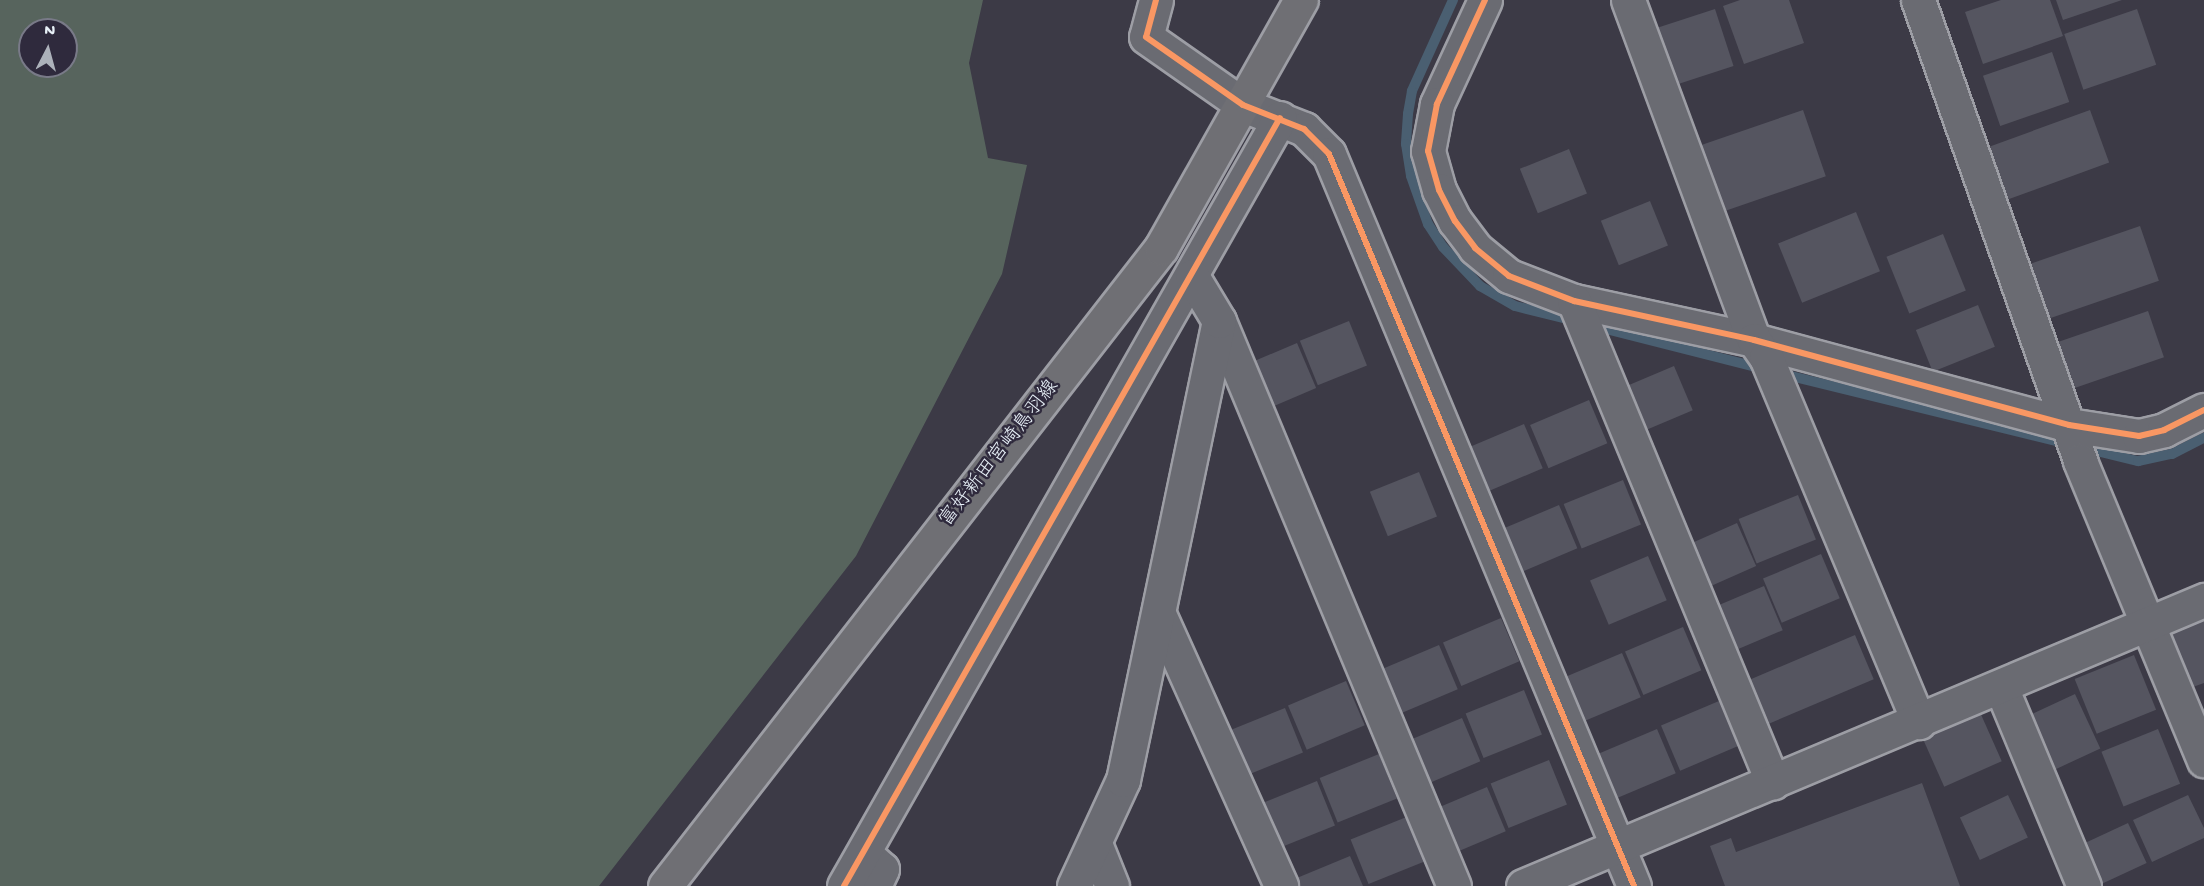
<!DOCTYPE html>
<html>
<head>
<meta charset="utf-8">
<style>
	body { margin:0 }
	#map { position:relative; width:2204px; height:886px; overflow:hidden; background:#3c3a46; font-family:"Gochi Hand","Klee One",sans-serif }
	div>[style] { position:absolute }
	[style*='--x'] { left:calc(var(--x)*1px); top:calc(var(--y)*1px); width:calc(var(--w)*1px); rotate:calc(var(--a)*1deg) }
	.green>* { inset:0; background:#57645d }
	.stream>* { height:10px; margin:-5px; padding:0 5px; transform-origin:5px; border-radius:5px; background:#4a5f71 }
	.building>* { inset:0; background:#555560; transform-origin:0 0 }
	.roads { filter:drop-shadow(2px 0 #9d9ea5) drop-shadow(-2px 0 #9d9ea5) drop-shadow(0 2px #9d9ea5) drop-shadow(0 -2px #9d9ea5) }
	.minor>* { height:33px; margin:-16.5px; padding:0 16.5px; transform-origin:16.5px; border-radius:16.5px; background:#6a6b72 }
	.major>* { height:33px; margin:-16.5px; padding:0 16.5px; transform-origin:16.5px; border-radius:16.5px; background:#6f6f74 }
	.cycleway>* { height:6px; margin:-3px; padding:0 3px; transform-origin:3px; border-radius:3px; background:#f99763 }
	span { translate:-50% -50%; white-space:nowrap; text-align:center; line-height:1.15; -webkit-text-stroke:5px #2f2a3d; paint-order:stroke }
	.street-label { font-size:20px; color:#e8f1f8 }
	.north { position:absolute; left:18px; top:18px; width:60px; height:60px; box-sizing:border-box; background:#2f2a3d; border:2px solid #797a88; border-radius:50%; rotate:6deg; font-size:16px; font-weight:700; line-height:24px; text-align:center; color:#e8f1f8 }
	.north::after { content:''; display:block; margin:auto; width:21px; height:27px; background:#acb1ba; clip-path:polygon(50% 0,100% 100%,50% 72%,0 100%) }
</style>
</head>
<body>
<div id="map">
	<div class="green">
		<i style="clip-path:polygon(evenodd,0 0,983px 0,969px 63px,988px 158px,1027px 165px,1002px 274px,856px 556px,599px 886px,0 886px,0 0,30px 30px,66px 30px,66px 66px,30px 66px,30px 30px)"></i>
	</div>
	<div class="stream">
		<i style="--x:1453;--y:0;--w:100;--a:114.3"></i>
		<i style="--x:1412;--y:91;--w:23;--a:100"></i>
		<i style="--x:1408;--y:114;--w:30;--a:94"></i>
		<i style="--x:1406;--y:144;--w:32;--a:81"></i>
		<i style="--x:1411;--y:176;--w:51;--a:70.5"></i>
		<i style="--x:1428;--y:224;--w:27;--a:57"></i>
		<i style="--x:1443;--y:247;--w:54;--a:46.5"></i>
		<i style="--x:1480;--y:286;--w:40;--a:29.7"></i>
		<i style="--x:1515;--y:306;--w:62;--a:14"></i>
		<i style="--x:1590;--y:325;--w:179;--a:14.2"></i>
		<i style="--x:1779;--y:373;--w:370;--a:13.8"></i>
		<i style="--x:2138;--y:461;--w:35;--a:-12"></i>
		<i style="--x:2172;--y:454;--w:36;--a:-27"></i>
	</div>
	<div class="building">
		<i style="clip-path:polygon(1740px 0,1789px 0,1804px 43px,1744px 64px,1723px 6px)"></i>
		<i style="clip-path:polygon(2001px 0,2050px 0,2063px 36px,1983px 64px,1965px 12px)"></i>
		<i style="clip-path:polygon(2056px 0,2122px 0,2063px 20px)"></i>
		<i style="left:1715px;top:9px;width:60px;height:71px;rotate:72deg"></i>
		<i style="left:2137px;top:9px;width:59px;height:77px;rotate:71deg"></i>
		<i style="left:2052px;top:52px;width:53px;height:73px;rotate:71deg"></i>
		<i style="left:1803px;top:110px;width:70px;height:119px;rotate:71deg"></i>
		<i style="left:2090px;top:110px;width:56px;height:116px;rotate:70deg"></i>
		<i style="left:1569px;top:149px;width:48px;height:53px;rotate:68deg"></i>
		<i style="left:1650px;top:201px;width:48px;height:53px;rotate:68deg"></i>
		<i style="left:1856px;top:212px;width:64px;height:84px;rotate:68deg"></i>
		<i style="left:2140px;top:226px;width:58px;height:119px;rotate:71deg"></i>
		<i style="left:1943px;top:234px;width:61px;height:61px;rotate:68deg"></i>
		<i style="left:1978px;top:305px;width:45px;height:67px;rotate:68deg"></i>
		<i style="left:2148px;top:311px;width:49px;height:99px;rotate:71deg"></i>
		<i style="left:1349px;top:321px;width:48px;height:53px;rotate:68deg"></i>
		<i style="left:1297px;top:343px;width:49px;height:52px;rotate:67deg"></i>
		<i style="left:1674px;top:366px;width:48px;height:63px;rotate:67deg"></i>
		<i style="left:1589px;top:400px;width:47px;height:64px;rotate:67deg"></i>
		<i style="left:1524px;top:424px;width:48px;height:63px;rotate:67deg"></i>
		<i style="left:1419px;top:472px;width:48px;height:53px;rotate:68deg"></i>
		<i style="left:1623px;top:480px;width:48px;height:64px;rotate:68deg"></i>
		<i style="left:1798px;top:495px;width:48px;height:64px;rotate:68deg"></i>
		<i style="left:1559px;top:505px;width:47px;height:63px;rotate:67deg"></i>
		<i style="left:1737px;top:523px;width:47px;height:63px;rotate:66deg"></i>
		<i style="left:1821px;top:554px;width:48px;height:63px;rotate:67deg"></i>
		<i style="left:1648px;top:556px;width:48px;height:63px;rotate:67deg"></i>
		<i style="left:1764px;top:586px;width:48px;height:63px;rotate:67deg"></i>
		<i style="left:1501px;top:618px;width:47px;height:63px;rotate:67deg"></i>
		<i style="clip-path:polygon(2204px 619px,2204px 683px,2190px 688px,2168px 634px)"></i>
		<i style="left:1683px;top:627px;width:47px;height:63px;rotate:67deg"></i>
		<i style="left:1855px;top:635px;width:48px;height:126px;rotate:67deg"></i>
		<i style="left:1439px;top:645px;width:48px;height:63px;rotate:67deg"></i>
		<i style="left:1622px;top:653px;width:48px;height:63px;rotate:67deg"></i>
		<i style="left:2134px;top:655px;width:59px;height:64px;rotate:68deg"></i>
		<i style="left:1346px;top:681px;width:48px;height:63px;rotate:67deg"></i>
		<i style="left:1524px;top:690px;width:48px;height:63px;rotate:68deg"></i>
		<i style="left:2075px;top:694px;width:60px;height:54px;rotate:65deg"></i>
		<i style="left:1719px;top:701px;width:49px;height:63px;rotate:67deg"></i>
		<i style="left:1285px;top:708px;width:48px;height:64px;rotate:68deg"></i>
		<i style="left:1979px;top:710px;width:56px;height:63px;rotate:66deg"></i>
		<i style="left:1462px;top:718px;width:47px;height:63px;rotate:67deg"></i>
		<i style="left:1657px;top:729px;width:48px;height:63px;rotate:67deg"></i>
		<i style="left:2158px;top:729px;width:59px;height:61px;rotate:68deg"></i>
		<i style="left:1379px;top:754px;width:48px;height:64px;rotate:68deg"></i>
		<i style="left:1549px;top:760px;width:48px;height:63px;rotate:68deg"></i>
		<i style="left:1317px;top:781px;width:48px;height:63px;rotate:68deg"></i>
		<i style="clip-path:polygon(1922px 783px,1960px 886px,1725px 886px,1710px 846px,1731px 838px,1736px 852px)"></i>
		<i style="left:1487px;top:787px;width:48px;height:63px;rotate:67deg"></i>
		<i style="left:2008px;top:795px;width:47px;height:53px;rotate:65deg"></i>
		<i style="clip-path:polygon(2188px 795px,2204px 828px,2204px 838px,2152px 862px,2133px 820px)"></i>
		<i style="left:1409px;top:816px;width:48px;height:63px;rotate:68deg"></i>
		<i style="left:2128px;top:823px;width:44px;height:54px;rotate:65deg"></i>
		<i style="clip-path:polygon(1350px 856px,1363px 886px,1295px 886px,1292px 880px)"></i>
	</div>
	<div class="roads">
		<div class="minor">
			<i style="--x:1156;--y:0;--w:38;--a:105"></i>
			<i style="--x:1146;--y:37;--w:118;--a:35"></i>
			<i style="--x:1243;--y:105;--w:66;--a:21.5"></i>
			<i style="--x:1304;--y:129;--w:35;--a:45"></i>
			<i style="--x:1329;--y:154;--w:793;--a:67.38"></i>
			<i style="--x:1485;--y:0;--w:115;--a:114.8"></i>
			<i style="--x:1437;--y:104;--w:48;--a:100.8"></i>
			<i style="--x:1428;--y:151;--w:41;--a:74.2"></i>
			<i style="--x:1439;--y:190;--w:35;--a:63"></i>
			<i style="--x:1455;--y:221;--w:34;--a:53"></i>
			<i style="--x:1475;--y:248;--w:44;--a:39.5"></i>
			<i style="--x:1509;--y:276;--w:70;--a:21"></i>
			<i style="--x:1574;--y:301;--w:184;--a:12.2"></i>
			<i style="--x:1754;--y:340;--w:326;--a:15.1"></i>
			<i style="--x:2069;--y:425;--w:71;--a:8.9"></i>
			<i style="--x:2139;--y:436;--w:26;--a:-13"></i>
			<i style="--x:2164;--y:430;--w:45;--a:-26.6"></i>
			<i style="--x:1628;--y:0;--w:363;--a:69.7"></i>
			<i style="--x:1754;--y:340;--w:21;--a:55"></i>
			<i style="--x:1766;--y:357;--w:396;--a:67.3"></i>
			<i style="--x:1918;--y:0;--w:489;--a:70.6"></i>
			<i style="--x:2080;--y:461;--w:324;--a:67.5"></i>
			<i style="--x:1574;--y:301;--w:521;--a:67.57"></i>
			<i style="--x:1219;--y:321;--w:612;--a:67.42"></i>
			<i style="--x:1159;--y:614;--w:298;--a:65.8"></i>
			<i style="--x:2001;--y:687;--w:216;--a:67.4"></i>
			<i style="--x:1096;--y:846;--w:43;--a:68.2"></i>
			<i style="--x:864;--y:853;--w:24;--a:42"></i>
			<i style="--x:882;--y:869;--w:19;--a:115"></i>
			<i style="--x:844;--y:886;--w:883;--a:-60.42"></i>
			<i style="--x:1074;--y:886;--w:117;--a:-65.2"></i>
			<i style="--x:1123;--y:780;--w:469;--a:-78.2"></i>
			<i style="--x:1219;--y:321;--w:52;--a:-121"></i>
			<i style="--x:1523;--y:886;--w:739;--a:-22.78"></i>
		</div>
		<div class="major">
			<i style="--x:665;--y:886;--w:808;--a:-52.14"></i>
			<i style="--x:1161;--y:248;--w:285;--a:-60.6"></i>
		</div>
	</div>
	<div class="cycleway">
		<i style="--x:1156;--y:0;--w:38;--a:105"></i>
		<i style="--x:1146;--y:37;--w:118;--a:35"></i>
		<i style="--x:1243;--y:105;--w:66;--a:21.5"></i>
		<i style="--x:1304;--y:129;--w:35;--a:45"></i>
		<i style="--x:1329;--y:154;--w:793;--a:67.38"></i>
		<i style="--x:1485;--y:0;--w:115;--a:114.8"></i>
		<i style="--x:1437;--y:104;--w:48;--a:100.8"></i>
		<i style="--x:1428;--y:151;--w:41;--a:74.2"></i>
		<i style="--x:1439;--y:190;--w:35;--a:63"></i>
		<i style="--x:1455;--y:221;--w:34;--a:53"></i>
		<i style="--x:1475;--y:248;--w:44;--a:39.5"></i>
		<i style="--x:1509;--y:276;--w:70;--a:21"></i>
		<i style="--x:1574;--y:301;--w:184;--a:12.2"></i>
		<i style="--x:1754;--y:340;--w:326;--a:15.1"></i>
		<i style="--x:2069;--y:425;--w:71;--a:8.9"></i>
		<i style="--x:2139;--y:436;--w:26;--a:-13"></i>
		<i style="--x:2164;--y:430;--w:45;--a:-26.6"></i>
		<i style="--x:844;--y:886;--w:883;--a:-60.42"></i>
	</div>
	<div class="street-label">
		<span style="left:1000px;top:454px;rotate:-52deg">富好新田宮崎鳥羽線</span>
	</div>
	<div class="north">N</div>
</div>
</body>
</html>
